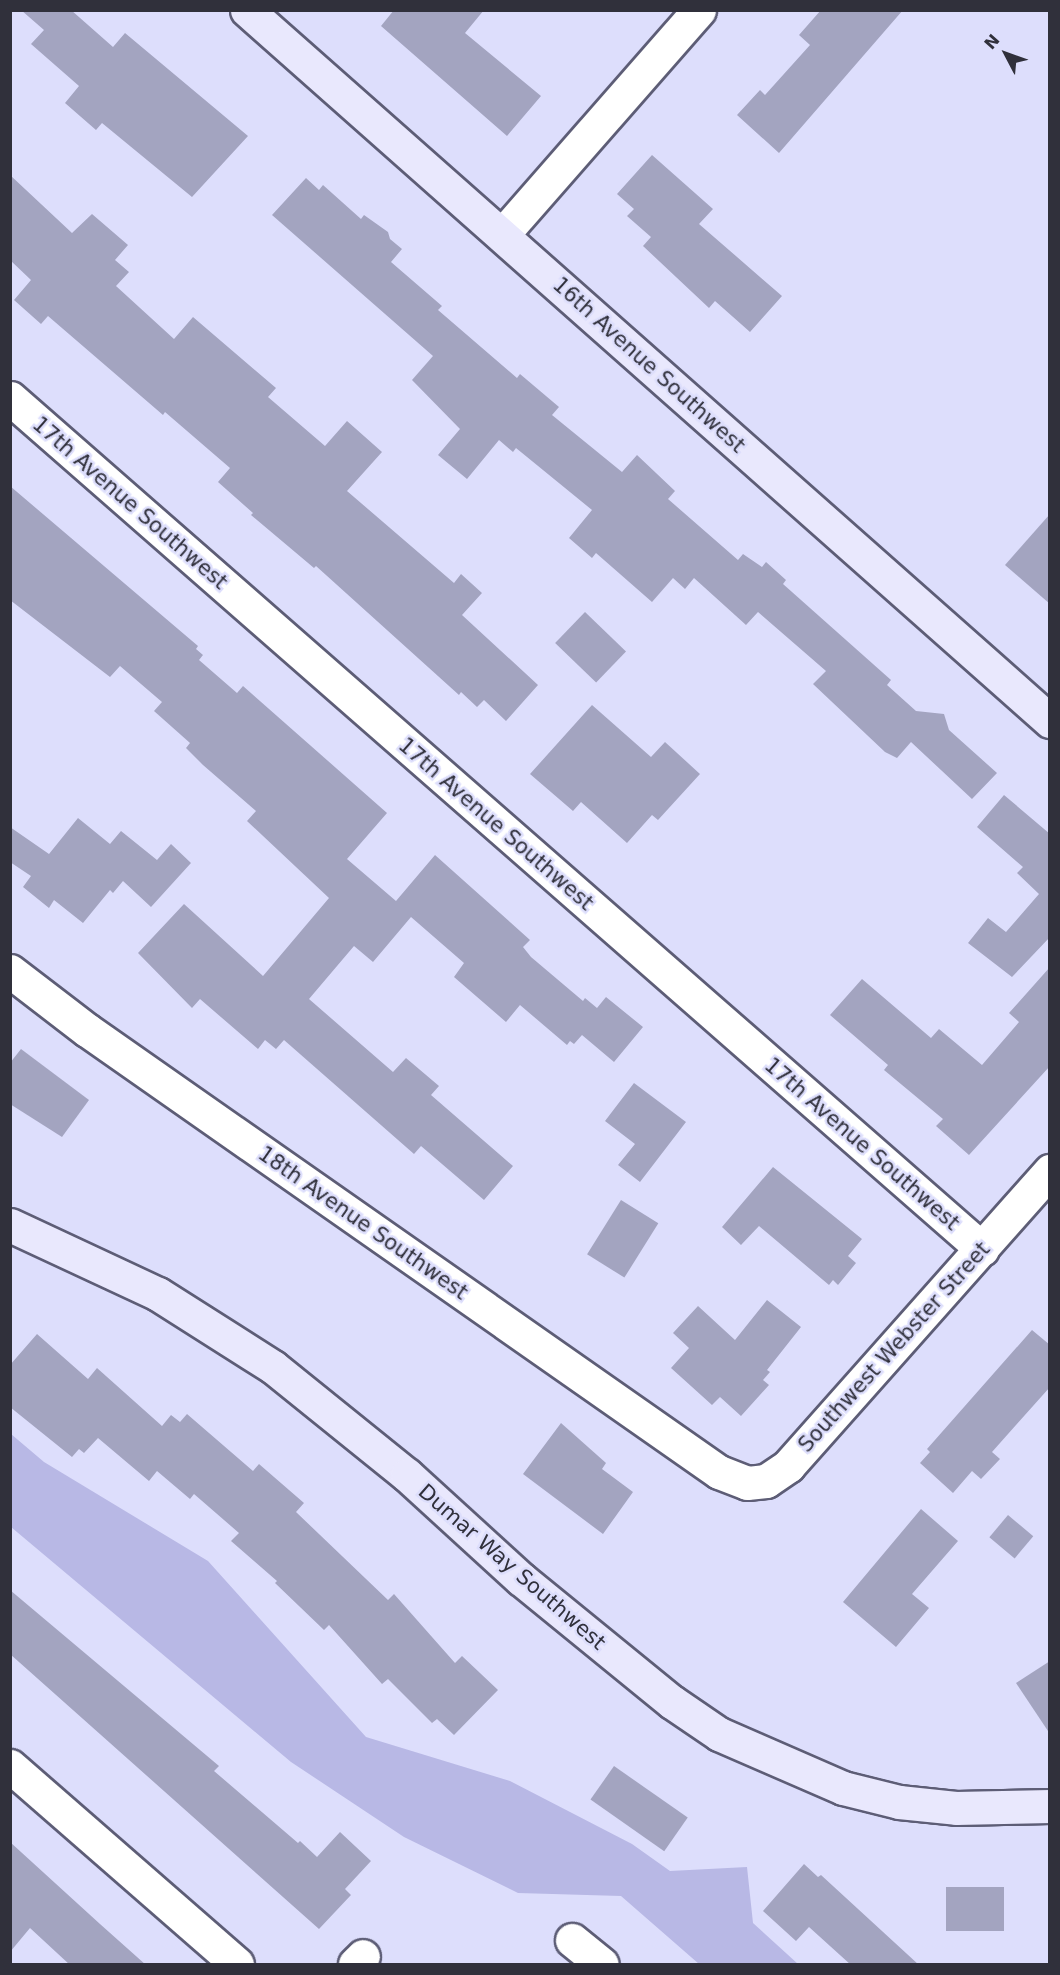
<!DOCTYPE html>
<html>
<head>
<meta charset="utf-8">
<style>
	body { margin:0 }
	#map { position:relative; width:1060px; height:1975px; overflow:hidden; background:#dddefc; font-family:"DejaVu Sans",sans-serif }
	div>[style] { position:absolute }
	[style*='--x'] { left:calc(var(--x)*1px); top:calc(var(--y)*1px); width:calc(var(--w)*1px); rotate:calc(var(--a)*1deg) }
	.green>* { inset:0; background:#b8b8e5 }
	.building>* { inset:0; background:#a3a4c0; transform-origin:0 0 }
	.roads { filter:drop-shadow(2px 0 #5d5d76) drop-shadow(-2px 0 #5d5d76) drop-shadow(0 2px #5d5d76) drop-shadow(0 -2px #5d5d76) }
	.street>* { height:33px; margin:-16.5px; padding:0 16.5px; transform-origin:16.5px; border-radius:16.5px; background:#fff }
	.secondary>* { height:33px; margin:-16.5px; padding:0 16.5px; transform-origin:16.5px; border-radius:16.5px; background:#e9e8fd }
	span { translate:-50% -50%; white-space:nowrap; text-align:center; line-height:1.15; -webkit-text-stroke:5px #dddefc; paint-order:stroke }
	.street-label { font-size:21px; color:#30303b }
	.frame { position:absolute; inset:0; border:12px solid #30303b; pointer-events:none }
	.north { position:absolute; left:976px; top:24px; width:60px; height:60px; -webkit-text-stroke:4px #dddefc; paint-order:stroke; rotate:311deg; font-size:16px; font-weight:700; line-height:24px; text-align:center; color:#30303b }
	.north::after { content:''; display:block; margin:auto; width:21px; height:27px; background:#30303b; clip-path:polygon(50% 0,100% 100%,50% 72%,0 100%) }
</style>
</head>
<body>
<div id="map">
	<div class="green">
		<i style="clip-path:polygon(11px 1434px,44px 1462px,208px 1561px,366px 1737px,510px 1781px,632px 1844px,670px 1871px,747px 1867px,753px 1923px,798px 1964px,699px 1964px,621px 1896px,518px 1893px,404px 1837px,291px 1762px,11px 1527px)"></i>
	</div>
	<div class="building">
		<i style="clip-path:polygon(21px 10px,71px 10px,113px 47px,125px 33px,248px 136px,192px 197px,102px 123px,96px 130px,65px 103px,79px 86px,31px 44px,44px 30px)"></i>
		<i style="clip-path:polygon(394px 10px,484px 10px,465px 33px,541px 96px,507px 136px,381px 26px)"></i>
		<i style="clip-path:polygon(821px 10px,903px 10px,779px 153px,737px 115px,760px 90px,765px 95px,810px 45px,799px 35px)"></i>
		<i style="clip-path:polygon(652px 155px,713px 209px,699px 224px,782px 296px,750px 332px,715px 301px,709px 308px,643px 246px,651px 237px,627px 216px,634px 209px,617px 194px)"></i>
		<i style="clip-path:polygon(10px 175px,72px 233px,92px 214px,128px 245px,115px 260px,129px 272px,116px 286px,174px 339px,193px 317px,276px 388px,268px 397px,325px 446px,347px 421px,382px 452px,347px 491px,454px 583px,461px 574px,482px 593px,462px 615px,538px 685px,506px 721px,484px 700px,477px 707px,461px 692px,459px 695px,316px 566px,314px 568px,251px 515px,253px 513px,218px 482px,230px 468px,165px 412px,163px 415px,48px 316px,41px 324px,14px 300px,31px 280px,10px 260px)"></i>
		<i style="clip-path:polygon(306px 178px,319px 190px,323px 185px,361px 219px,364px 215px,388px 232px,390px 239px,402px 249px,391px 262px,442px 306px,438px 310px,517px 378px,520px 374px,559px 407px,552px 415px,622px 472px,637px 455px,675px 491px,668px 499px,738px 560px,743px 554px,762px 567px,766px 562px,786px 580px,783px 584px,891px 680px,887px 685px,916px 711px,944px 714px,949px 730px,997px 773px,972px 799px,911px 742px,897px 758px,885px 752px,813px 684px,826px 671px,758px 612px,746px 625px,694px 578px,685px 589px,673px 578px,652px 602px,596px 553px,592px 558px,569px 538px,592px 510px,516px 448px,513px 452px,499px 440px,467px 479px,438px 455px,460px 429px,412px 380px,433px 356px,272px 215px)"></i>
		<i style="clip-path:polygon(10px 486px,198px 646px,196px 649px,203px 655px,199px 660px,237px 693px,243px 686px,387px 813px,347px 859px,396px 901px,435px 855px,530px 940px,523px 947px,531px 957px,583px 1001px,585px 998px,597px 1008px,606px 997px,643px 1027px,614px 1062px,582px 1035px,574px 1044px,570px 1041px,567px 1045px,520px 1005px,506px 1022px,454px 977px,464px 963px,411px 917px,373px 962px,354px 946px,309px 999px,393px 1072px,406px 1058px,439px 1086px,431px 1095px,513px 1166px,484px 1200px,421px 1146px,414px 1154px,284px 1040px,276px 1049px,265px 1040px,258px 1049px,200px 999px,192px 1008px,138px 953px,184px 904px,263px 976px,329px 898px,247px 821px,256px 811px,203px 765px,186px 748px,190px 743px,154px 711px,162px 702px,120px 666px,110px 677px,10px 600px)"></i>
		<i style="clip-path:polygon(1050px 514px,1050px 604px,1005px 565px)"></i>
		<i style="left:585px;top:612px;width:57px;height:43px;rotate:44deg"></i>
		<i style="clip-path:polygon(592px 705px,651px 757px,665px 742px,700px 774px,658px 820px,652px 815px,627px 843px,581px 802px,573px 811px,530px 774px)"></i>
		<i style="clip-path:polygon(1004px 795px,1050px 834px,1050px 937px,1012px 977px,968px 943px,988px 918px,1006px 932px,1039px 894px,1017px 873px,1023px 867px,977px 827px)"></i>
		<i style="clip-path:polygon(78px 818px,110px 844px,121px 831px,157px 860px,171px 844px,191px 863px,151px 907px,123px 881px,113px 893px,110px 890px,83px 923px,54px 900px,49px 908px,23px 887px,31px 876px,10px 862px,10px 827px,49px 854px)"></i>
		<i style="clip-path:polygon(1050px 967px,1050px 1066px,969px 1155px,936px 1126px,943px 1119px,884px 1070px,888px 1065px,830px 1015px,862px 979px,931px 1038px,939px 1029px,982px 1065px,1019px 1022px,1009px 1013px)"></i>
		<i style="clip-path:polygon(21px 1049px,89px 1100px,62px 1137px,10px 1104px,10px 1063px)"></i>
		<i style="clip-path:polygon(634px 1083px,686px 1122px,640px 1182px,618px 1165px,635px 1144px,605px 1121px)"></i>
		<i style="clip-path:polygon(773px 1167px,862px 1239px,848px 1256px,856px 1263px,838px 1285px,833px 1280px,829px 1285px,759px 1226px,741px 1245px,722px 1227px)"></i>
		<i style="left:621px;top:1200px;width:44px;height:64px;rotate:32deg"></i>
		<i style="clip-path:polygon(767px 1300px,801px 1327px,767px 1370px,770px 1372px,763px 1380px,769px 1385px,741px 1416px,720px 1397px,712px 1405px,671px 1368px,689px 1348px,673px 1333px,698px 1306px,735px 1340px)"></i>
		<i style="clip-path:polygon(1032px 1330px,1050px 1345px,1050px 1387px,992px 1452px,1000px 1459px,981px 1479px,972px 1471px,953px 1493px,920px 1463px,930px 1452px,927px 1449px)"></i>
		<i style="clip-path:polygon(37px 1334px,88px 1379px,97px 1368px,162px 1426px,171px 1415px,180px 1422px,187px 1414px,253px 1471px,259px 1464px,304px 1503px,296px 1512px,388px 1600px,394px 1594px,455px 1663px,462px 1656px,498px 1690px,454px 1735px,437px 1719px,432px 1723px,388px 1679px,382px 1684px,329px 1625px,324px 1630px,275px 1583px,277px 1581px,231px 1541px,239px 1533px,194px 1494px,190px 1499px,157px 1471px,149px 1481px,98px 1438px,84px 1453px,79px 1449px,72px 1457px,10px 1407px,10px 1365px)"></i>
		<i style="clip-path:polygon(561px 1423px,606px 1463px,602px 1469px,633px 1492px,603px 1534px,523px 1474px)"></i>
		<i style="clip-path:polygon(921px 1509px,958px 1541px,912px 1594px,929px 1608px,896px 1647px,843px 1602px)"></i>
		<i style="left:1008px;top:1515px;width:33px;height:29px;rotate:40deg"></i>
		<i style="clip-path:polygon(10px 1590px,219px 1766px,214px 1771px,298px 1843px,300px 1841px,317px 1857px,340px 1832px,371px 1861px,345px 1889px,351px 1895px,319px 1929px,10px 1654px)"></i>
		<i style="clip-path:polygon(1050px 1661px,1050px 1734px,1016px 1683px)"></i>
		<i style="left:614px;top:1766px;width:90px;height:41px;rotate:35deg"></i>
		<i style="clip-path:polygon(10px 1842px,100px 1924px,146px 1965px,70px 1965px,30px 1928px,10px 1952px)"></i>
		<i style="clip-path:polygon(804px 1864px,818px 1877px,821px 1875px,919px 1965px,851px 1965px,809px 1927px,796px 1941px,763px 1911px)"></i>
		<i style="left:1004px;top:1887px;width:44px;height:58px;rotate:90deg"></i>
	</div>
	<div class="roads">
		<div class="street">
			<i style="--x:502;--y:235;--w:299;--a:-48.8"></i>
			<i style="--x:10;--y:398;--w:1292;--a:41.2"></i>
			<i style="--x:10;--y:971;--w:97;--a:37.5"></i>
			<i style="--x:87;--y:1030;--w:771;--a:34.97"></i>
			<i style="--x:719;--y:1472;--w:30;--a:21"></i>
			<i style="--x:747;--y:1483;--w:19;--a:-6"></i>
			<i style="--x:766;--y:1481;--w:27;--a:-34"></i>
			<i style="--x:788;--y:1466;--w:395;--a:-48.4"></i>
			<i style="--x:10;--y:1766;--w:301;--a:41.1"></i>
			<i style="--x:572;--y:1940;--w:38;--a:39"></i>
			<i style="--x:355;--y:1964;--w:11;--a:-45"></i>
		</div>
		<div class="secondary">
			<i style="--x:247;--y:10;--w:1073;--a:41.52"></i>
			<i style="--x:10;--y:1225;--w:163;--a:25"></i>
			<i style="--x:158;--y:1294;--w:136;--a:32.4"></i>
			<i style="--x:273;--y:1367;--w:172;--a:38.9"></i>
			<i style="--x:407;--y:1475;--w:154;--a:42.4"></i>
			<i style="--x:521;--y:1579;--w:195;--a:39.2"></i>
			<i style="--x:672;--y:1702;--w:57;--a:34.2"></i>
			<i style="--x:719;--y:1734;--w:135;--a:23.5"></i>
			<i style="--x:843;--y:1788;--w:58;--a:14"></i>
			<i style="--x:899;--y:1802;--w:57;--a:6"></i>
			<i style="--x:956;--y:1808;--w:94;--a:-1.2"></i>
		</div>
	</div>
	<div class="street-label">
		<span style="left:649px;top:365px;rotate:42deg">16th Avenue Southwest</span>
		<span style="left:130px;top:503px;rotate:41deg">17th Avenue Southwest</span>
		<span style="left:496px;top:824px;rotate:41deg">17th Avenue Southwest</span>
		<span style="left:862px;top:1144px;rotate:41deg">17th Avenue Southwest</span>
		<span style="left:363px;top:1223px;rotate:35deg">18th Avenue Southwest</span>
		<span style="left:894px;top:1347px;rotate:-48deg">Southwest Webster Street</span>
		<span style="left:512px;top:1567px;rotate:41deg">Dumar Way Southwest</span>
	</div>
	<div class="frame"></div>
	<div class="north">N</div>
</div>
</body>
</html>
